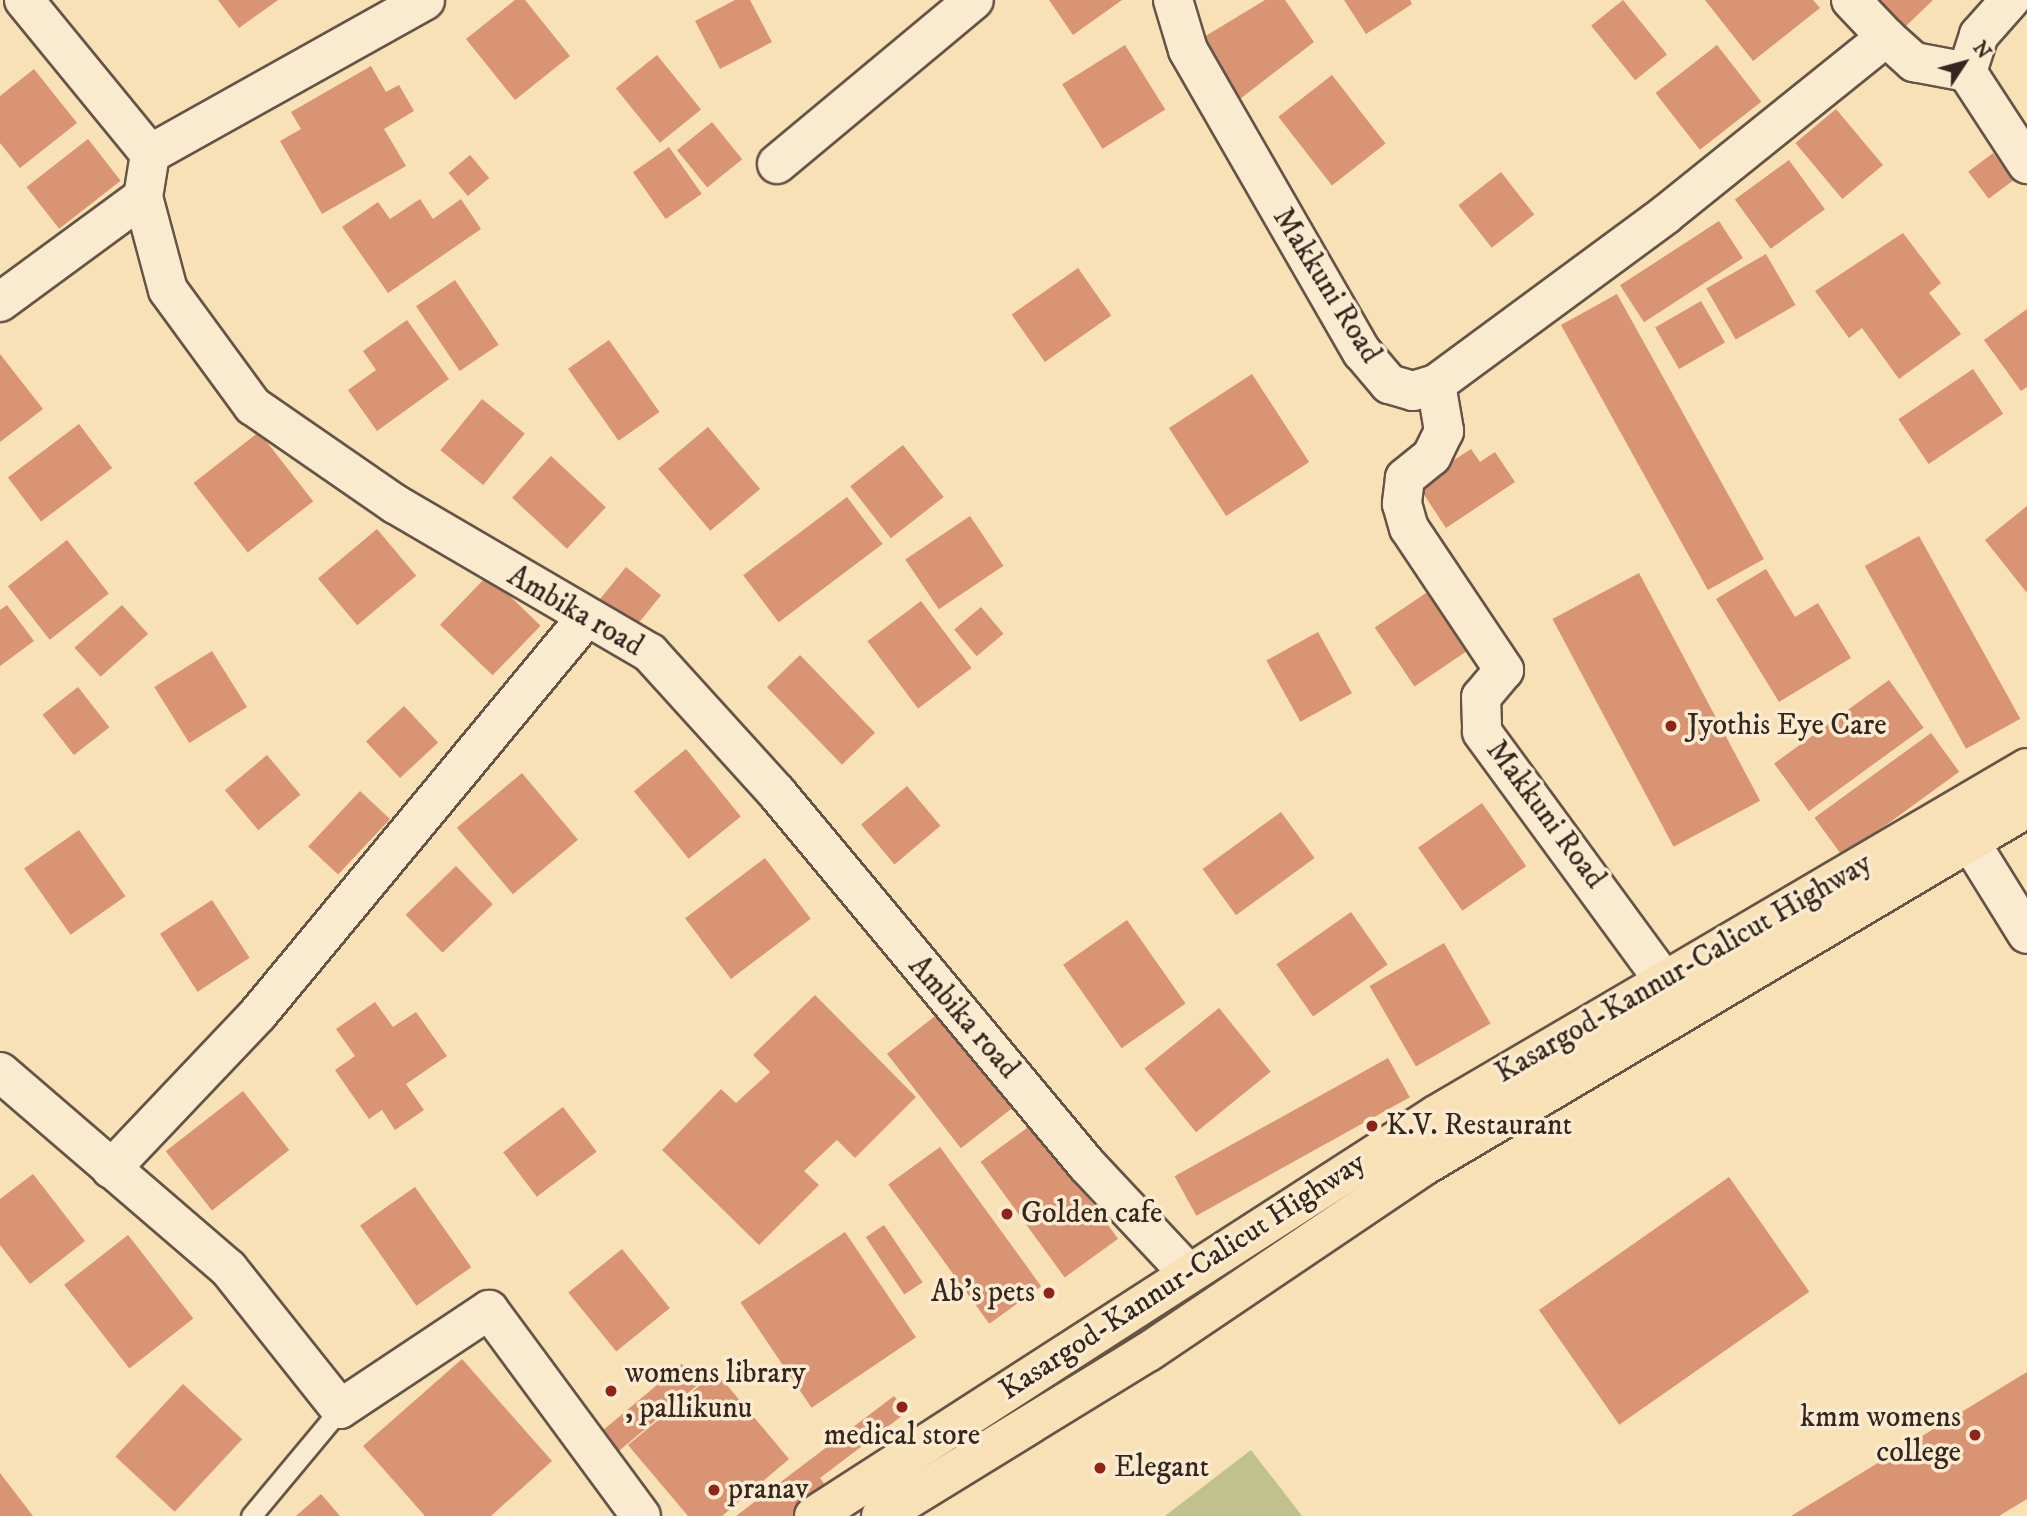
<!DOCTYPE html>
<html>
<head>
<meta charset="utf-8">
<style>
	body { margin:0 }
	#map { position:relative; width:2027px; height:1516px; overflow:hidden; background:#f8e0b7; font-family:"IM FELL DW Pica",serif }
	div>[style] { position:absolute }
	[style*='--x'] { left:calc(var(--x)*1px); top:calc(var(--y)*1px); width:calc(var(--w)*1px); rotate:calc(var(--a)*1deg) }
	.green>* { inset:0; background:#c0c18c }
	.building>* { inset:0; background:#d89473; transform-origin:0 0 }
	.roads { filter:drop-shadow(2px 0 #665446) drop-shadow(-2px 0 #665446) drop-shadow(0 2px #665446) drop-shadow(0 -2px #665446) }
	.lane>* { height:19px; margin:-9.5px; padding:0 9.5px; transform-origin:9.5px; border-radius:9.5px; background:#faebd0 }
	.street>* { height:38px; margin:-19px; padding:0 19px; transform-origin:19px; border-radius:19px; background:#faebd0 }
	.highway>* { height:38px; margin:-19px; padding:0 19px; transform-origin:19px; border-radius:19px; background:#f8e0b7 }
	.dots>* { width:19px; height:19px; translate:-50% -50%; box-sizing:border-box; border:4px solid #faebd0; border-radius:50% }
	span { translate:-50% -50%; white-space:nowrap; text-align:center; line-height:1.15; -webkit-text-stroke:7px #faebd0; paint-order:stroke }
	.street-label { font-size:30px; color:#352620 }
	.poi-label { font-size:30px; color:#352620 }
	.left { translate:0 -50%; text-align:left }
	.right { translate:-100% -50%; text-align:right }
	.north { position:absolute; left:1929px; top:28px; width:70px; height:70px; -webkit-text-stroke:5px #faebd0; paint-order:stroke; rotate:54deg; font-size:19px; font-weight:700; line-height:28px; text-align:center; color:#352620 }
	.north::after { content:''; display:block; margin:auto; width:24px; height:32px; background:#352620; clip-path:polygon(50% 0,100% 100%,50% 72%,0 100%) }
</style>
</head>
<body>
<div id="map">
	<div class="green">
		<i style="clip-path:polygon(1251px 1450px,1302px 1516px,1165px 1516px)"></i>
	</div>
	<div class="building">
		<i style="clip-path:polygon(218px 0,278px 0,239px 28px)"></i>
		<i style="clip-path:polygon(515px 0,525px 0,570px 56px,515px 100px,466px 39px)"></i>
		<i style="clip-path:polygon(735px 0,750px 0,772px 42px,720px 69px,695px 21px)"></i>
		<i style="clip-path:polygon(1049px 0,1122px 0,1073px 35px)"></i>
		<i style="clip-path:polygon(1265px 0,1285px 0,1314px 42px,1236px 102px,1199px 40px)"></i>
		<i style="clip-path:polygon(1344px 0,1410px 0,1412px 4px,1366px 34px)"></i>
		<i style="left:1623px;top:0;width:70px;height:41px;rotate:51deg"></i>
		<i style="clip-path:polygon(1705px 0,1813px 0,1820px 8px,1753px 61px)"></i>
		<i style="clip-path:polygon(1878px 0,1933px 0,1904px 28px)"></i>
		<i style="left:1125px;top:45px;width:76px;height:74px;rotate:58deg"></i>
		<i style="left:1717px;top:45px;width:72px;height:78px;rotate:52deg"></i>
		<i style="left:657px;top:55px;width:70px;height:53px;rotate:51deg"></i>
		<i style="clip-path:polygon(371px 66px,386px 92px,399px 85px,414px 111px,384px 129px,406px 166px,322px 214px,280px 141px,301px 129px,291px 112px)"></i>
		<i style="clip-path:polygon(34px 69px,77px 123px,20px 168px,0 143px,0 96px)"></i>
		<i style="left:1332px;top:75px;width:87px;height:68px;rotate:52deg"></i>
		<i style="left:1836px;top:109px;width:73px;height:53px;rotate:50deg"></i>
		<i style="left:712px;top:122px;width:48px;height:45px;rotate:51deg"></i>
		<i style="left:88px;top:139px;width:53px;height:78px;rotate:52deg"></i>
		<i style="left:669px;top:147px;width:57px;height:44px;rotate:55deg"></i>
		<i style="left:1993px;top:153px;width:34px;height:31px;rotate:53deg"></i>
		<i style="left:470px;top:155px;width:30px;height:28px;rotate:50deg"></i>
		<i style="left:1789px;top:160px;width:61px;height:67px;rotate:54deg"></i>
		<i style="left:1501px;top:172px;width:54px;height:54px;rotate:52deg"></i>
		<i style="clip-path:polygon(420px 199px,433px 219px,461px 199px,481px 229px,388px 293px,342px 227px,378px 202px,390px 219px)"></i>
		<i style="left:1719px;top:221px;width:44px;height:118px;rotate:57deg"></i>
		<i style="clip-path:polygon(1903px 233px,1941px 283px,1929px 293px,1961px 334px,1899px 379px,1862px 328px,1849px 338px,1815px 291px)"></i>
		<i style="left:1766px;top:254px;width:59px;height:69px;rotate:60deg"></i>
		<i style="left:1078px;top:268px;width:58px;height:81px;rotate:55deg"></i>
		<i style="left:455px;top:280px;width:78px;height:47px;rotate:56deg"></i>
		<i style="left:1617px;top:294px;width:303px;height:64px;rotate:61deg"></i>
		<i style="left:1701px;top:301px;width:48px;height:53px;rotate:60deg"></i>
		<i style="clip-path:polygon(2027px 309px,2027px 387px,2021px 391px,1984px 340px)"></i>
		<i style="clip-path:polygon(407px 320px,449px 379px,377px 431px,348px 390px,376px 370px,363px 351px)"></i>
		<i style="left:609px;top:340px;width:88px;height:50px;rotate:55deg"></i>
		<i style="clip-path:polygon(0 354px,43px 409px,0 442px)"></i>
		<i style="left:1973px;top:369px;width:54px;height:90px;rotate:56deg"></i>
		<i style="left:1252px;top:374px;width:105px;height:99px;rotate:57deg"></i>
		<i style="left:482px;top:399px;width:55px;height:66px;rotate:39deg"></i>
		<i style="left:79px;top:424px;width:55px;height:89px;rotate:53deg"></i>
		<i style="left:708px;top:427px;width:81px;height:65px;rotate:50deg"></i>
		<i style="left:259px;top:432px;width:88px;height:83px;rotate:52deg"></i>
		<i style="left:903px;top:445px;width:66px;height:67px;rotate:52deg"></i>
		<i style="clip-path:polygon(1471px 449px,1480px 462px,1495px 452px,1515px 482px,1446px 528px,1417px 484px)"></i>
		<i style="left:551px;top:456px;width:75px;height:57px;rotate:43deg"></i>
		<i style="left:847px;top:497px;width:59px;height:130px;rotate:53deg"></i>
		<i style="clip-path:polygon(2027px 506px,2027px 593px,1985px 540px)"></i>
		<i style="left:970px;top:516px;width:60px;height:78px;rotate:56deg"></i>
		<i style="left:377px;top:529px;width:61px;height:77px;rotate:50deg"></i>
		<i style="left:1919px;top:536px;width:209px;height:62px;rotate:61deg"></i>
		<i style="left:67px;top:540px;width:68px;height:75px;rotate:52deg"></i>
		<i style="left:626px;top:567px;width:45px;height:45px;rotate:39deg"></i>
		<i style="clip-path:polygon(1766px 569px,1795px 617px,1818px 603px,1851px 658px,1779px 702px,1716px 599px)"></i>
		<i style="left:1639px;top:573px;width:258px;height:98px;rotate:62deg"></i>
		<i style="left:488px;top:575px;width:73px;height:69px;rotate:44deg"></i>
		<i style="left:1432px;top:589px;width:71px;height:69px;rotate:56deg"></i>
		<i style="left:921px;top:601px;width:84px;height:67px;rotate:53deg"></i>
		<i style="clip-path:polygon(7px 605px,34px 641px,0 666px,0 610px)"></i>
		<i style="left:122px;top:605px;width:39px;height:64px;rotate:48deg"></i>
		<i style="left:981px;top:607px;width:35px;height:35px;rotate:50deg"></i>
		<i style="left:1318px;top:632px;width:70px;height:59px;rotate:61deg"></i>
		<i style="left:212px;top:651px;width:66px;height:68px;rotate:58deg"></i>
		<i style="left:800px;top:655px;width:108px;height:46px;rotate:46deg"></i>
		<i style="left:1889px;top:680px;width:59px;height:142px;rotate:54deg"></i>
		<i style="left:78px;top:687px;width:51px;height:45px;rotate:52deg"></i>
		<i style="left:404px;top:706px;width:50px;height:52px;rotate:47deg"></i>
		<i style="left:1931px;top:733px;width:48px;height:144px;rotate:54deg"></i>
		<i style="left:686px;top:749px;width:87px;height:67px;rotate:51deg"></i>
		<i style="left:267px;top:755px;width:52px;height:55px;rotate:50deg"></i>
		<i style="left:522px;top:773px;width:87px;height:85px;rotate:50deg"></i>
		<i style="left:907px;top:786px;width:52px;height:60px;rotate:50deg"></i>
		<i style="left:360px;top:791px;width:41px;height:76px;rotate:43deg"></i>
		<i style="left:1482px;top:803px;width:77px;height:78px;rotate:55deg"></i>
		<i style="left:1281px;top:812px;width:57px;height:97px;rotate:54deg"></i>
		<i style="left:79px;top:830px;width:81px;height:67px;rotate:55deg"></i>
		<i style="left:765px;top:858px;width:76px;height:100px;rotate:53deg"></i>
		<i style="left:456px;top:866px;width:53px;height:70px;rotate:46deg"></i>
		<i style="left:212px;top:900px;width:69px;height:62px;rotate:57deg"></i>
		<i style="left:1351px;top:912px;width:64px;height:91px;rotate:55deg"></i>
		<i style="left:1127px;top:920px;width:102px;height:78px;rotate:55deg"></i>
		<i style="left:1444px;top:943px;width:93px;height:86px;rotate:60deg"></i>
		<i style="clip-path:polygon(815px 995px,916px 1097px,855px 1158px,837px 1140px,804px 1171px,819px 1185px,759px 1245px,662px 1150px,721px 1089px,736px 1103px,770px 1072px,753px 1055px)"></i>
		<i style="clip-path:polygon(375px 1002px,393px 1027px,416px 1012px,447px 1056px,406px 1084px,424px 1110px,395px 1130px,382px 1110px,369px 1119px,335px 1070px,355px 1056px,336px 1029px)"></i>
		<i style="left:1219px;top:1008px;width:82px;height:96px;rotate:51deg"></i>
		<i style="left:939px;top:1013px;width:120px;height:66px;rotate:52deg"></i>
		<i style="left:1388px;top:1058px;width:45px;height:244px;rotate:61deg"></i>
		<i style="left:243px;top:1091px;width:75px;height:98px;rotate:52deg"></i>
		<i style="left:563px;top:1107px;width:56px;height:75px;rotate:53deg"></i>
		<i style="left:1034px;top:1123px;width:143px;height:66px;rotate:54deg"></i>
		<i style="left:940px;top:1147px;width:172px;height:64px;rotate:54deg"></i>
		<i style="clip-path:polygon(33px 1174px,85px 1241px,30px 1284px,0 1245px,0 1199px)"></i>
		<i style="left:1729px;top:1177px;width:140px;height:232px;rotate:55deg"></i>
		<i style="left:415px;top:1187px;width:98px;height:67px;rotate:55deg"></i>
		<i style="left:884px;top:1225px;width:69px;height:22px;rotate:56deg"></i>
		<i style="left:845px;top:1232px;width:127px;height:126px;rotate:56deg"></i>
		<i style="left:128px;top:1235px;width:106px;height:81px;rotate:52deg"></i>
		<i style="left:622px;top:1249px;width:76px;height:69px;rotate:51deg"></i>
		<i style="clip-path:polygon(462px 1359px,552px 1461px,491px 1516px,425px 1516px,363px 1446px)"></i>
		<i style="left:682px;top:1364px;width:26px;height:107px;rotate:50deg"></i>
		<i style="clip-path:polygon(716px 1372px,789px 1459px,722px 1516px,688px 1516px,628px 1445px)"></i>
		<i style="clip-path:polygon(2027px 1372px,2027px 1499px,1999px 1516px,1791px 1516px)"></i>
		<i style="left:183px;top:1384px;width:81px;height:99px;rotate:43deg"></i>
		<i style="clip-path:polygon(894px 1396px,907px 1412px,820px 1478px,831px 1493px,800px 1516px,736px 1516px)"></i>
		<i style="clip-path:polygon(0 1473px,33px 1516px,0 1516px)"></i>
		<i style="clip-path:polygon(321px 1494px,340px 1516px,296px 1516px)"></i>
	</div>
	<div class="roads">
		<div class="lane">
			<i style="--x:251;--y:1516;--w:139;--a:-50.2"></i>
		</div>
		<div class="street">
			<i style="--x:24;--y:0;--w:199;--a:50.7"></i>
			<i style="--x:150;--y:154;--w:44;--a:99.2"></i>
			<i style="--x:143;--y:197;--w:96;--a:75"></i>
			<i style="--x:168;--y:290;--w:144;--a:53.8"></i>
			<i style="--x:253;--y:406;--w:173;--a:34.6"></i>
			<i style="--x:395;--y:504;--w:295;--a:30.3"></i>
			<i style="--x:650;--y:653;--w:189;--a:47.8"></i>
			<i style="--x:777;--y:793;--w:484;--a:50.2"></i>
			<i style="--x:1087;--y:1165;--w:148;--a:46.9"></i>
			<i style="--x:1173;--y:0;--w:52;--a:73.3"></i>
			<i style="--x:1188;--y:50;--w:349;--a:60.1"></i>
			<i style="--x:1362;--y:352;--w:42;--a:49.8"></i>
			<i style="--x:1389;--y:384;--w:25;--a:16"></i>
			<i style="--x:1413;--y:391;--w:24;--a:-17"></i>
			<i style="--x:1436;--y:384;--w:48;--a:80.3"></i>
			<i style="--x:1444;--y:431;--w:28;--a:116"></i>
			<i style="--x:1432;--y:456;--w:35;--a:141"></i>
			<i style="--x:1405;--y:478;--w:26;--a:97"></i>
			<i style="--x:1402;--y:504;--w:25;--a:74"></i>
			<i style="--x:1409;--y:528;--w:171;--a:56.2"></i>
			<i style="--x:1504;--y:670;--w:35;--a:130"></i>
			<i style="--x:1481;--y:697;--w:35;--a:88"></i>
			<i style="--x:1482;--y:732;--w:303;--a:53.8"></i>
			<i style="--x:2010;--y:0;--w:47;--a:131.5"></i>
			<i style="--x:1979;--y:35;--w:39;--a:108"></i>
			<i style="--x:1967;--y:72;--w:110;--a:56.9"></i>
			<i style="--x:1886;--y:37;--w:38;--a:42"></i>
			<i style="--x:1914;--y:62;--w:54;--a:10.7"></i>
			<i style="--x:150;--y:154;--w:315;--a:-29.2"></i>
			<i style="--x:777;--y:164;--w:256;--a:-39.8"></i>
			<i style="--x:0;--y:302;--w:177;--a:-36.3"></i>
			<i style="--x:1436;--y:384;--w:285;--a:-36.4"></i>
			<i style="--x:1665;--y:215;--w:284;--a:-38.8"></i>
			<i style="--x:1886;--y:37;--w:51;--a:-133.4"></i>
			<i style="--x:1970;--y:842;--w:108;--a:58.2"></i>
			<i style="--x:0;--y:1072;--w:301;--a:40.7"></i>
			<i style="--x:228;--y:1268;--w:180;--a:51.5"></i>
			<i style="--x:340;--y:1409;--w:179;--a:-33.6"></i>
			<i style="--x:489;--y:1310;--w:256;--a:53.6"></i>
			<i style="--x:111;--y:1169;--w:214;--a:-46.5"></i>
			<i style="--x:258;--y:1014;--w:514;--a:-50.37"></i>
		</div>
		<div class="highway">
			<i style="--x:814;--y:1516;--w:740;--a:-32.81"></i>
			<i style="--x:1436;--y:1115;--w:685;--a:-30.42"></i>
			<i style="--x:881;--y:1516;--w:313;--a:-31.6"></i>
			<i style="--x:1148;--y:1352;--w:331;--a:-34"></i>
			<i style="--x:1422;--y:1167;--w:703;--a:-30.68"></i>
		</div>
	</div>
	<div class="dots">
		<i style="left:1671px;top:726px;background:#8f2418"></i>
		<i style="left:1372px;top:1126px;background:#8f2418"></i>
		<i style="left:1007px;top:1214px;background:#8f2418"></i>
		<i style="left:1049px;top:1293px;background:#8f2418"></i>
		<i style="left:611px;top:1391px;background:#8f2418"></i>
		<i style="left:902px;top:1407px;background:#8f2418"></i>
		<i style="left:1975px;top:1435px;background:#8f2418"></i>
		<i style="left:1100px;top:1468px;background:#8f2418"></i>
		<i style="left:714px;top:1490px;background:#8f2418"></i>
	</div>
	<div class="street-label">
		<span style="left:1326px;top:286px;rotate:58deg">Makkuni Road</span>
		<span style="left:575px;top:612px;rotate:30deg">Ambika road</span>
		<span style="left:1545px;top:815px;rotate:53deg">Makkuni Road</span>
		<span style="left:1684px;top:969px;rotate:-30deg">Kasargod-Kannur-Calicut Highway</span>
		<span style="left:963px;top:1018px;rotate:49deg">Ambika road</span>
		<span style="left:1183px;top:1277px;rotate:-33deg">Kasargod-Kannur-Calicut Highway</span>
	</div>
	<div class="poi-label">
		<span class="left" style="left:1687px;top:726px">Jyothis Eye Care</span>
		<span class="left" style="left:1386px;top:1126px">K.V. Restaurant</span>
		<span class="left" style="left:1021px;top:1214px">Golden cafe</span>
		<span class="right" style="left:1035px;top:1293px">Ab's pets</span>
		<span class="left" style="left:625px;top:1391px">womens library<br>, pallikunu</span>
		<span class="right" style="left:1961px;top:1435px">kmm womens<br>college</span>
		<span style="left:902px;top:1436px">medical store</span>
		<span class="left" style="left:1114px;top:1468px">Elegant</span>
		<span class="left" style="left:728px;top:1490px">pranav</span>
	</div>
	<div class="north">N</div>
</div>
</body>
</html>
